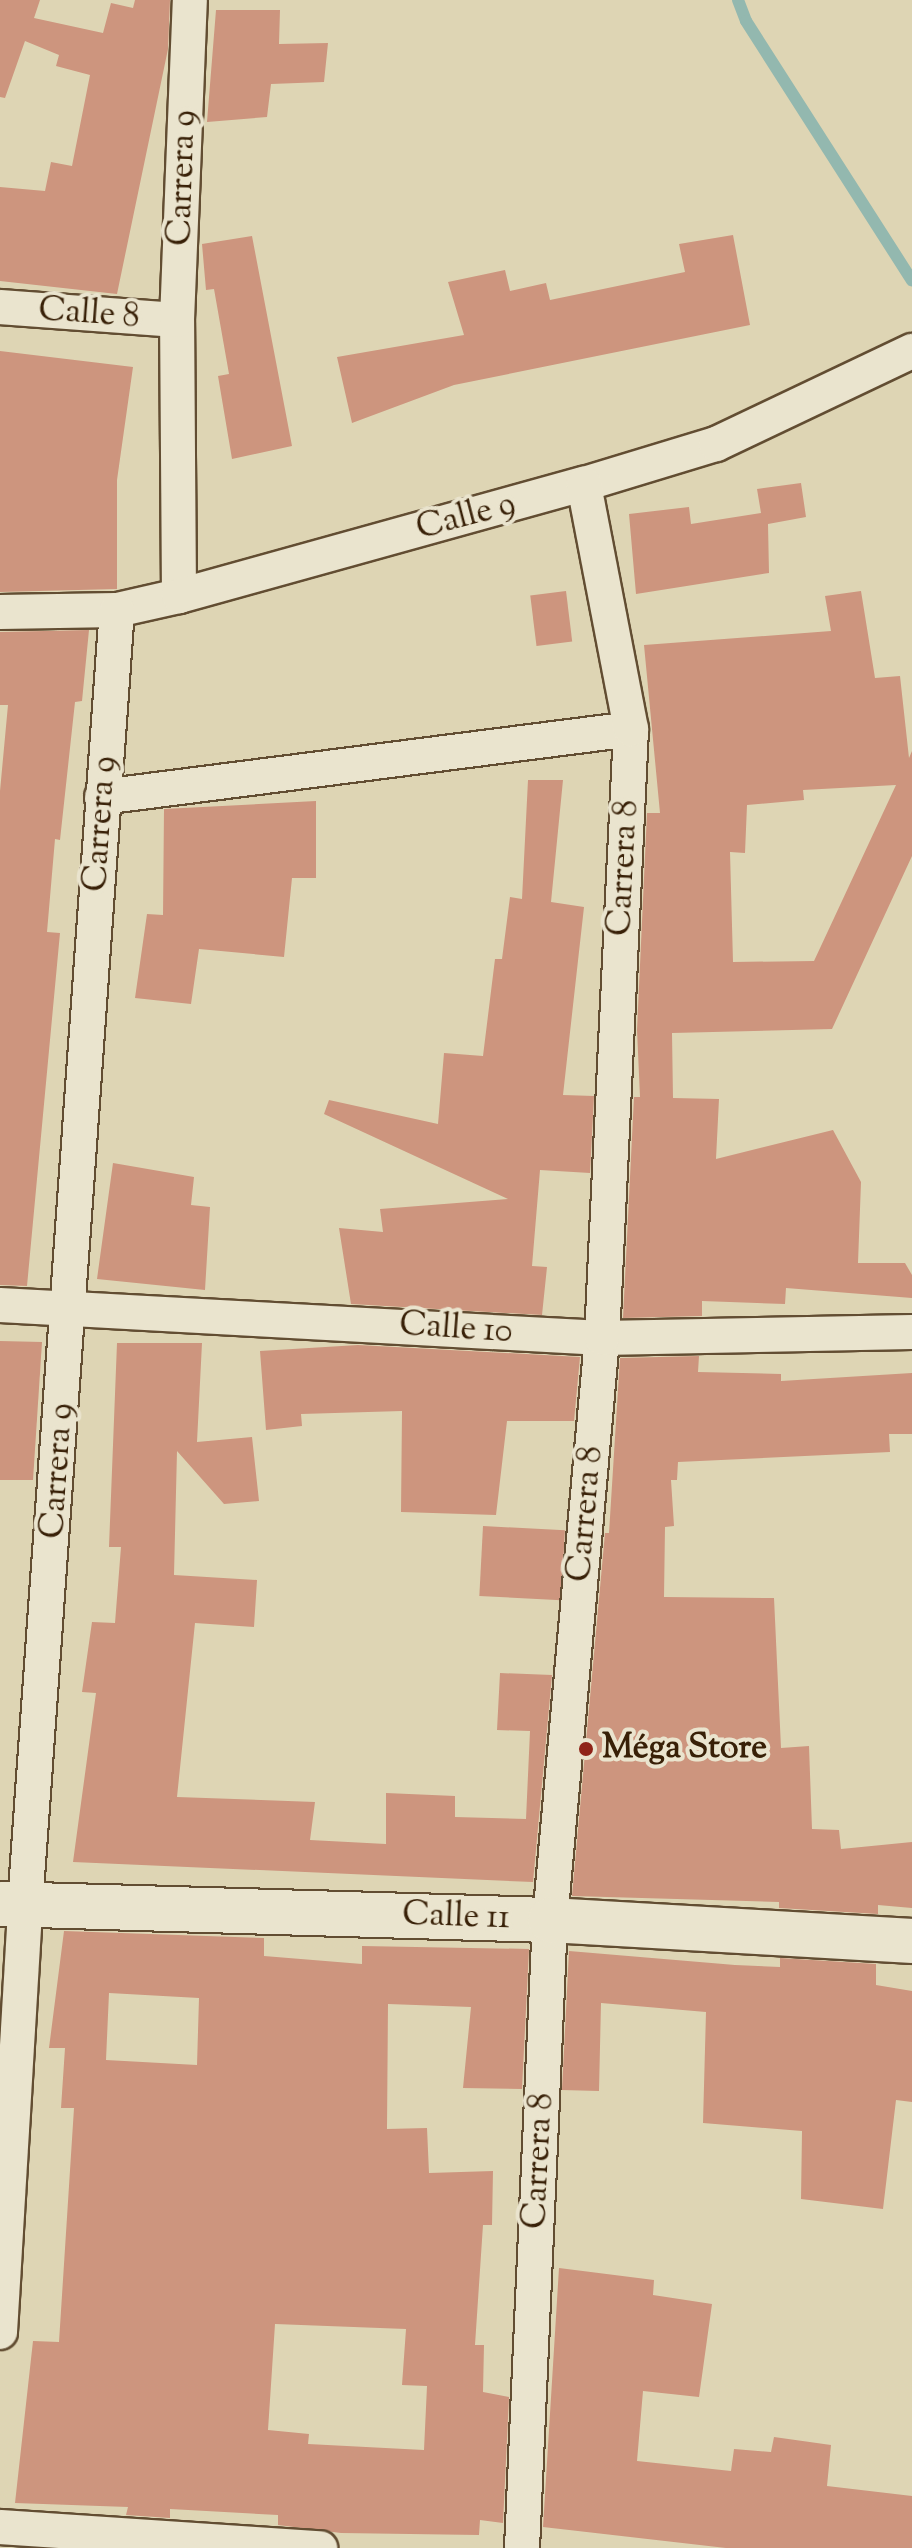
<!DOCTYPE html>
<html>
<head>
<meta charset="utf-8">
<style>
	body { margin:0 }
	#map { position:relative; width:912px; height:2548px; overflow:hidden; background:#ded5b4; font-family:"Sorts Mill Goudy",serif }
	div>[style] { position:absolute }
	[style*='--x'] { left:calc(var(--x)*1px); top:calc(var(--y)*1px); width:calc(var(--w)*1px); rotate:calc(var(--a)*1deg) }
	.stream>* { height:12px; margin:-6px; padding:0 6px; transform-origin:6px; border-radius:6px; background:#93b8af }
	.building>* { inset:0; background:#cd957e; transform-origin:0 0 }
	.roads { filter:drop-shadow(2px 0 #624d32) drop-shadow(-2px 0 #624d32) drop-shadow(0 2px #624d32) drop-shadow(0 -2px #624d32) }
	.street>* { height:34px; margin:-17px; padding:0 17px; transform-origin:17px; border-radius:17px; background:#eae4ce }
	.secondary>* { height:44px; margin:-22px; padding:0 22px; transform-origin:22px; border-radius:22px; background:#eae4ce }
	.dots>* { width:22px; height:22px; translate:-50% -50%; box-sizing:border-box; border:4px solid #eae4ce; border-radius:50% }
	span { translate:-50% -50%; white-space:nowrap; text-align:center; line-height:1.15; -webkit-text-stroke:8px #eae4ce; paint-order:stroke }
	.street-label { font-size:34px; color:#382007 }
	.poi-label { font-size:34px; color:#382007; font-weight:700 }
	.left { translate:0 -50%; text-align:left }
</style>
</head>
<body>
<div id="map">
	<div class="stream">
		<i style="--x:738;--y:0;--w:22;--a:69"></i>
		<i style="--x:746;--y:21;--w:308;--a:57.4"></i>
	</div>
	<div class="building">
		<i style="clip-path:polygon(0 0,40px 0,34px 18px,103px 33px,111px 3px,133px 8px,135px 0,170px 0,168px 49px,117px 294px,0 281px,0 187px,45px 191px,51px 162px,72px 166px,90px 75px,56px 66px,59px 55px,25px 41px,5px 98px,0 97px)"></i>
		<i style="clip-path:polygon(216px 10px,280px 10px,279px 44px,328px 43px,324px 82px,271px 84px,267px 117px,207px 122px)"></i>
		<i style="clip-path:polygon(733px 235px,750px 325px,454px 385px,352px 423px,337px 357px,464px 335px,448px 282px,505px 270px,510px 291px,546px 283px,550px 300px,685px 272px,679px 244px)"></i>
		<i style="clip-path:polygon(252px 236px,292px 446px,232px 459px,218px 376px,229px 374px,214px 289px,206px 290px,202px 244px)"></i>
		<i style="clip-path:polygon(0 351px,133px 367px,117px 480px,117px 589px,0 592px)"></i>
		<i style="clip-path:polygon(801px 483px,806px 517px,768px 524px,769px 573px,636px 594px,629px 514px,689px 507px,691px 524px,761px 513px,757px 489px)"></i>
		<i style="left:566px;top:591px;width:51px;height:36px;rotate:83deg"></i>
		<i style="clip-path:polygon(evenodd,861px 591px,875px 678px,900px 676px,909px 758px,912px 751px,912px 856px,832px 1029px,672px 1033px,673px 1098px,719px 1099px,716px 1159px,833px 1130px,861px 1182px,858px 1263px,905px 1263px,912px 1275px,912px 1298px,786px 1288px,785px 1304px,702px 1301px,702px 1316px,623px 1318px,634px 1097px,640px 1097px,637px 1030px,647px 813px,660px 813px,644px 645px,831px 631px,825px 596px,861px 591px,896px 785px,814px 961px,733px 962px,730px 852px,745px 853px,747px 805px,804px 800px,803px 790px,896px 785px)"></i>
		<i style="clip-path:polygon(89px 630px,82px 701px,75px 702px,60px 840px,55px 839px,47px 932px,60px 933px,27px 1286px,0 1285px,0 791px,8px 705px,0 705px,0 632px)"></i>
		<i style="clip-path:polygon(528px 780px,563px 780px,551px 902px,584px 907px,563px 1095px,594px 1096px,590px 1173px,540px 1170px,532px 1266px,547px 1267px,542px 1315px,351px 1304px,339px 1228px,383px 1232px,380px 1209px,508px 1199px,324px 1114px,329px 1100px,438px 1124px,444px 1053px,483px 1056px,495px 959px,502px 959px,510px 897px,522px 899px)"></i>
		<i style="clip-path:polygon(316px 801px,316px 878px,292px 878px,284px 957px,199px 949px,191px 1004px,135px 998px,147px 914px,163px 915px,164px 809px)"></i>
		<i style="clip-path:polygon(113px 1163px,194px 1177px,191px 1205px,210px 1207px,205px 1290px,97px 1279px)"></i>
		<i style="clip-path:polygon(0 1341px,42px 1342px,33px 1480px,0 1480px)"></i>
		<i style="clip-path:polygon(117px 1343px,202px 1343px,197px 1442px,252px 1437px,259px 1501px,224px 1504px,177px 1451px,174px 1575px,257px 1580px,254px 1627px,195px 1623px,177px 1797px,315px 1802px,310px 1840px,386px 1844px,386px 1793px,455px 1796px,455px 1817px,526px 1819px,530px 1731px,497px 1730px,500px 1673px,552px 1675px,533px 1882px,73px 1862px,96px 1693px,82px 1692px,92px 1622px,115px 1623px,121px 1547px,109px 1547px)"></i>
		<i style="clip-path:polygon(358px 1345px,580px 1357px,574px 1421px,507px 1421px,496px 1515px,401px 1512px,402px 1411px,301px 1414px,302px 1426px,266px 1430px,260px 1351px)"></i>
		<i style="clip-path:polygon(699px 1356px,698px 1372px,781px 1374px,781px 1381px,912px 1373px,912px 1434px,889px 1434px,890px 1452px,678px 1462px,677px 1480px,671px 1480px,674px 1526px,665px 1527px,664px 1597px,774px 1598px,781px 1748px,809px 1746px,812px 1829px,839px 1830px,841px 1849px,912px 1842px,912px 1908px,878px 1905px,878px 1914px,779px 1908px,779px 1902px,572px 1896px,605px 1533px,609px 1533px,620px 1358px)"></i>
		<i style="left:483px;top:1526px;width:82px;height:70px;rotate:3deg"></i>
		<i style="clip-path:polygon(evenodd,64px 1931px,264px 1938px,264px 1956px,362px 1964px,362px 1946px,529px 1949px,522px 2089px,463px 2088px,471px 2007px,388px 2004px,387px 2129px,427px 2128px,429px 2173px,493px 2171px,492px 2225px,483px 2225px,475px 2345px,484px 2345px,483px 2392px,509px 2397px,503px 2523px,480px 2520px,479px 2535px,341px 2533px,278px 2525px,278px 2515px,170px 2509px,170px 2518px,126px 2515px,128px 2507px,15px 2503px,33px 2341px,59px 2342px,74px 2108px,61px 2108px,65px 2048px,49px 2048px,64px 1931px,109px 1993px,199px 1998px,197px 2065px,106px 2060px,109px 1993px,64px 1931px,275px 2324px,406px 2329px,402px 2385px,427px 2386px,424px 2450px,308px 2444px,309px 2434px,268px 2430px,275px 2324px)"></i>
		<i style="clip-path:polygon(569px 1951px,735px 1965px,780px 1967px,780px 1958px,876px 1964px,876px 1985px,912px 1991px,912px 2102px,896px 2100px,883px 2209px,801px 2199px,802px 2131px,703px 2123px,706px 2012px,601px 2003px,599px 2091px,562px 2090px)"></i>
		<i style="clip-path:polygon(559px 2268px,654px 2280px,653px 2295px,712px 2304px,699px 2397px,643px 2391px,637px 2461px,731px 2471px,734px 2449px,771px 2452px,774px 2437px,831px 2445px,827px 2486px,912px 2496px,912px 2548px,726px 2548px,543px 2527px)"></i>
	</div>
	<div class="roads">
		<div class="street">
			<i style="--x:0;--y:307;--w:177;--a:4.2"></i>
			<i style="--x:179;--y:596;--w:276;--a:-90.4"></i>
			<i style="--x:177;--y:320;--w:320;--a:-87.7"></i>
			<i style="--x:0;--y:612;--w:117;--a:-1"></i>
			<i style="--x:117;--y:610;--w:64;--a:-12.7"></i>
			<i style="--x:179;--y:596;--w:420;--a:-15.5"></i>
			<i style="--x:584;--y:484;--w:138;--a:-16.9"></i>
			<i style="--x:716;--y:444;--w:217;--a:-25.4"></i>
			<i style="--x:102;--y:797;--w:533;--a:-7.32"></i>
			<i style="--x:0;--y:1305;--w:603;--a:3.14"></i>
			<i style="--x:602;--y:1338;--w:310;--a:-1.1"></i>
			<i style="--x:0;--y:2332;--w:428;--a:-86.6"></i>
			<i style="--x:25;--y:1905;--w:1298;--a:-85.94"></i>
			<i style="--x:0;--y:2527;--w:321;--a:3.8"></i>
			<i style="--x:522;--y:2548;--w:629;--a:-87.45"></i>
			<i style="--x:550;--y:1920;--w:584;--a:-84.89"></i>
			<i style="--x:602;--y:1338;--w:610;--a:-87.27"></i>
			<i style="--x:631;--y:729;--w:249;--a:-100.9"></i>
		</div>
		<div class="secondary">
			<i style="--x:0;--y:1904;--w:550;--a:1.67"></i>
			<i style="--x:550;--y:1920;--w:363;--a:3.3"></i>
		</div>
	</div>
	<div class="dots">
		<i style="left:586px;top:1749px;background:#8f2418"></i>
	</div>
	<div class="street-label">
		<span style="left:183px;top:178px;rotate:-88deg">Carrera 9</span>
		<span style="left:89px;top:314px;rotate:4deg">Calle 8</span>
		<span style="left:466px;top:517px;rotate:-15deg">Calle 9</span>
		<span style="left:101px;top:824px;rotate:-86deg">Carrera 9</span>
		<span style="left:624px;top:868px;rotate:-87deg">Carrera 8</span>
		<span style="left:456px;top:1329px;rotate:4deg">Calle 10</span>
		<span style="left:58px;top:1471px;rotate:-86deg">Carrera 9</span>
		<span style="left:586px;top:1514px;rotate:-85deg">Carrera 8</span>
		<span style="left:456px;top:1917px;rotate:2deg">Calle 11</span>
		<span style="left:539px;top:2161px;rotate:-87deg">Carrera 8</span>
	</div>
	<div class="poi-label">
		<span class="left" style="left:602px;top:1749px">Méga Store</span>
	</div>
</div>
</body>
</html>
